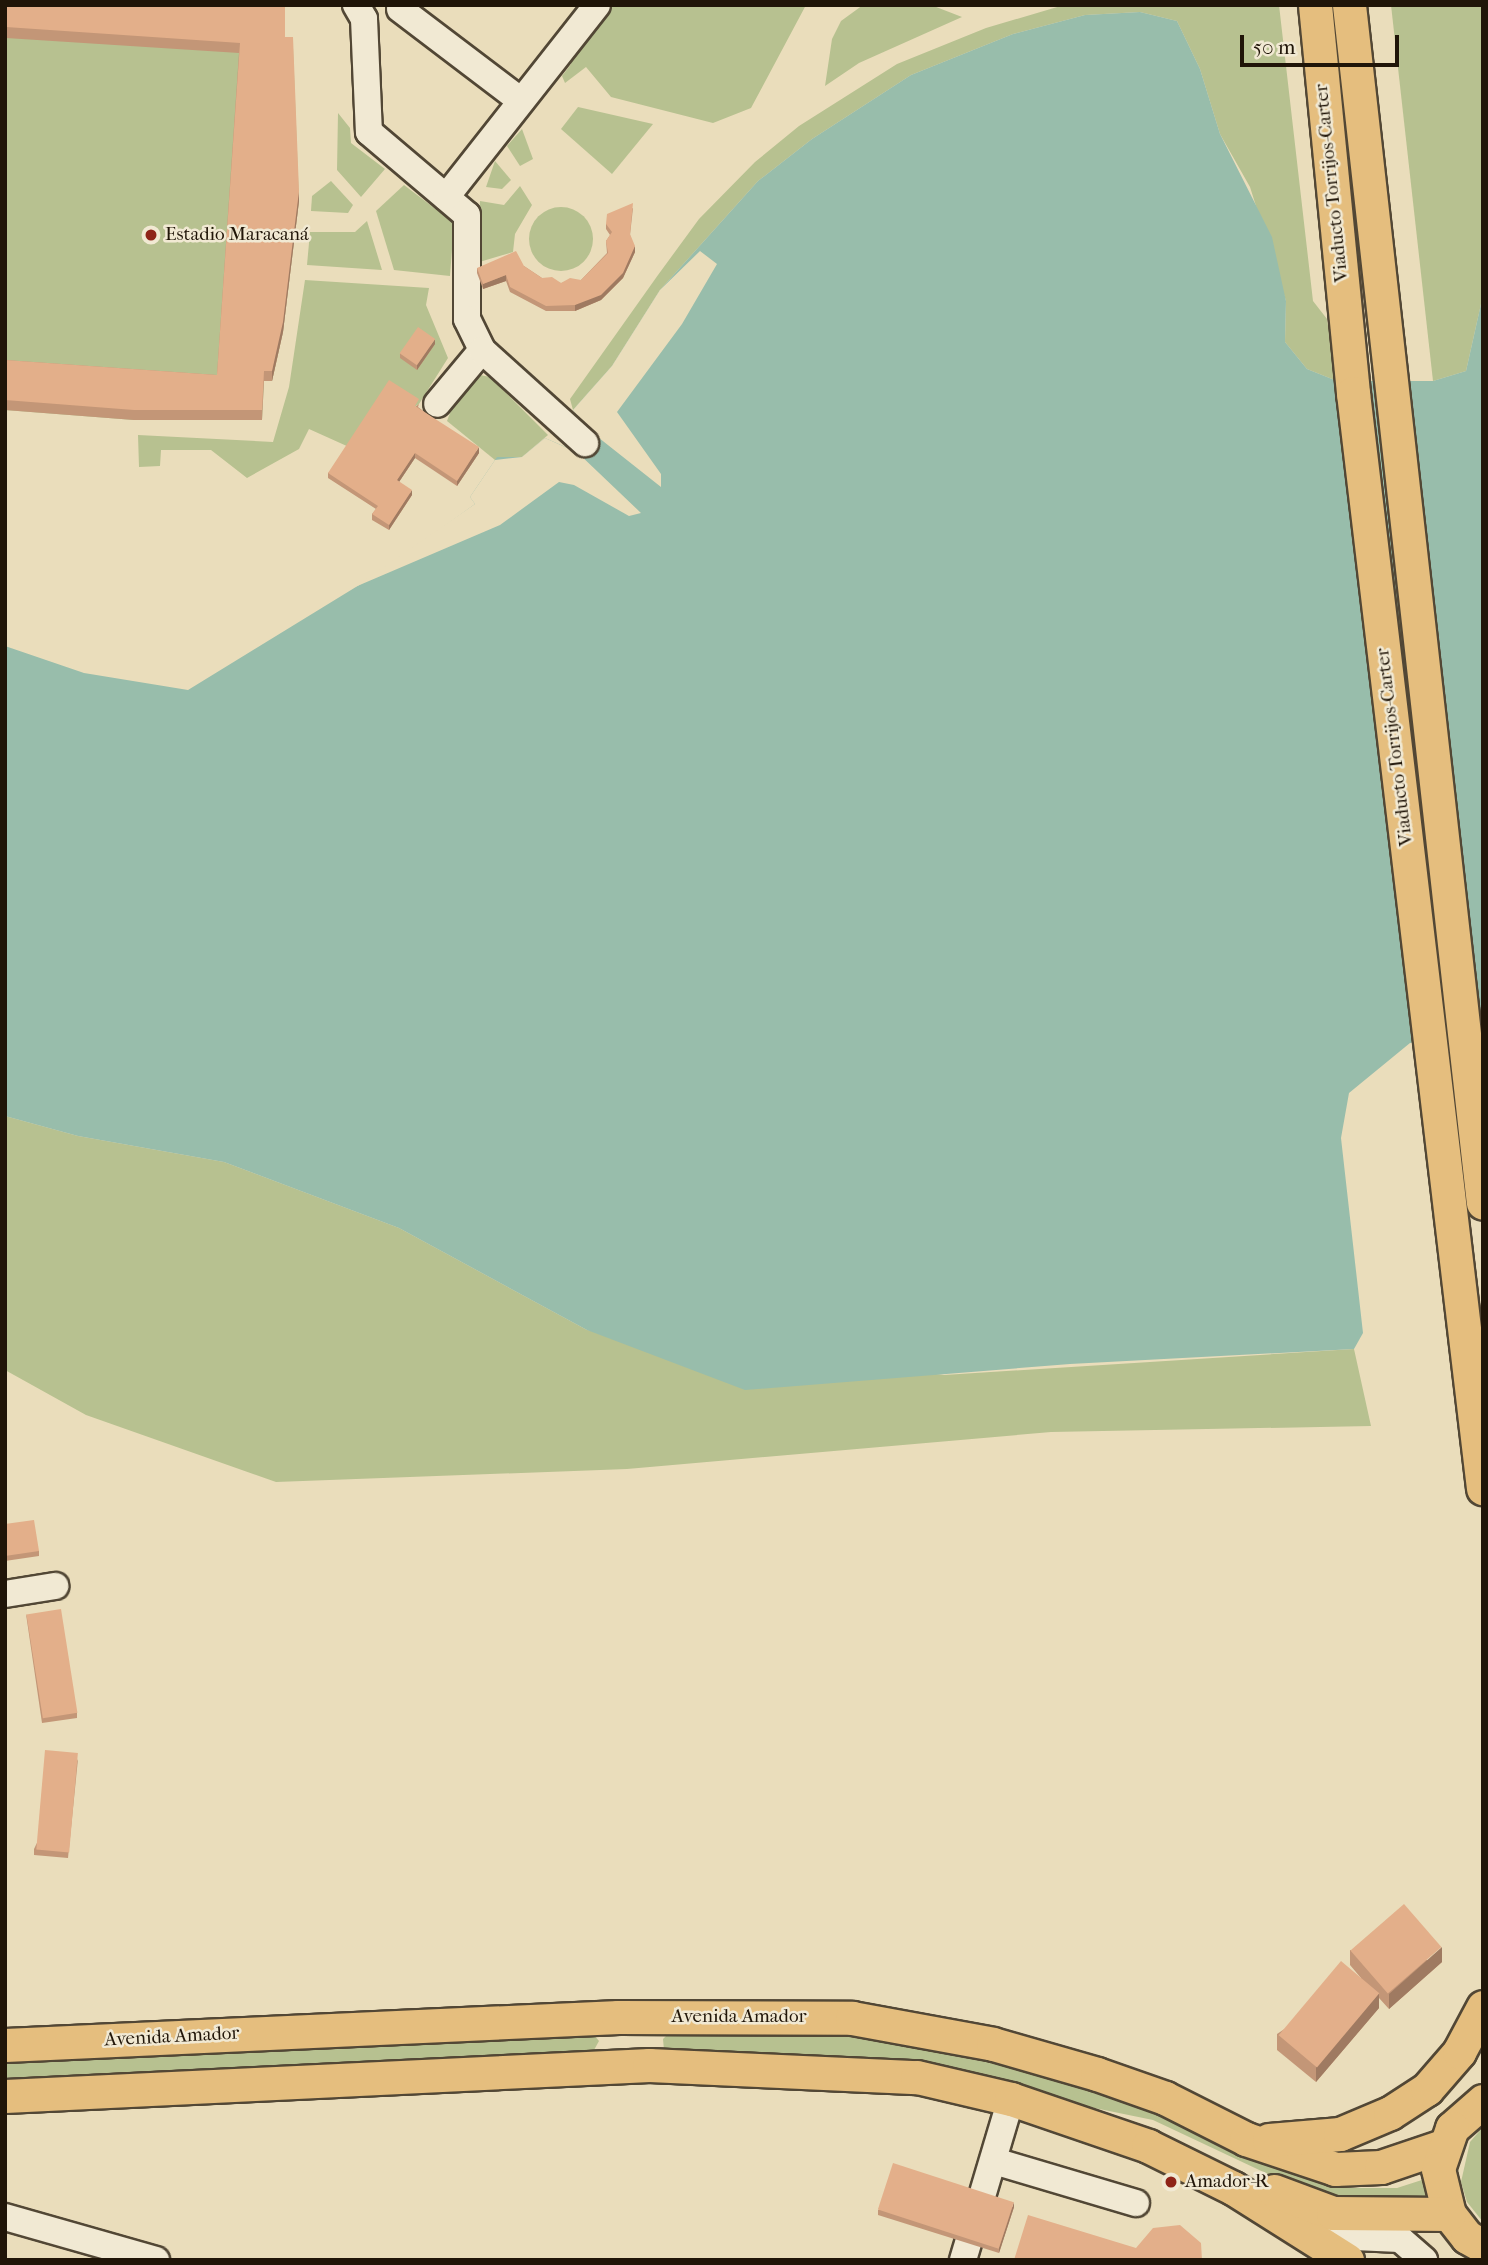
<!DOCTYPE html>
<html>
<head>
<meta charset="utf-8">
<style>
	body { margin:0 }
	#map { position:relative; width:1488px; height:2265px; overflow:hidden; background:#eaddbb; font-family:"IM FELL French Canon",serif }
	div>[style] { position:absolute }
	[style*='--x'] { left:calc(var(--x)*1px); top:calc(var(--y)*1px); width:calc(var(--w)*1px); rotate:calc(var(--a)*1deg) }
	.green>* { inset:0; background:#b7c190 }
	.round { border-radius:50% }
	.water>* { inset:0; background:#98bdab }
	.pier>* { inset:0; background:#eaddbb }
	.roads { filter:drop-shadow(2px 0 #524735) drop-shadow(-2px 0 #524735) drop-shadow(0 2px #524735) drop-shadow(0 -2px #524735) }
	.minor>* { height:26px; margin:-13px; padding:0 13px; transform-origin:13px; border-radius:13px; background:#f1e9d3 }
	.major>* { height:33px; margin:-16.5px; padding:0 16.5px; transform-origin:16.5px; border-radius:16.5px; background:#e5be7e }
	.wall>* { inset:0; background:#c39677 }
	.shaded-wall>* { inset:0; background:#9f7a61 }
	.building>* { inset:0; background:#e3af8a; transform-origin:0 0 }
	.dots>* { width:19px; height:19px; translate:-50% -50%; box-sizing:border-box; border:4px solid #f1e9d3; border-radius:50% }
	span { translate:-50% -50%; white-space:nowrap; text-align:center; line-height:1.15; -webkit-text-stroke:5px #f1e9d3; paint-order:stroke }
	.street-label { font-size:19px; color:#201508 }
	.poi-label { font-size:19px; color:#201508 }
	.left { translate:0 -50%; text-align:left }
	.frame { position:absolute; inset:0; border:7px solid #201508; pointer-events:none }
	.scale { position:absolute; left:1240px; top:35px; width:159px; height:32px; box-sizing:border-box; border:4px solid #201508; border-top:0; padding-left:9px; font-size:21px; line-height:24px; white-space:nowrap; color:#201508; -webkit-text-stroke:5px #f1e9d3; paint-order:stroke }
</style>
</head>
<body>
<div id="map">
	<div class="green">
		<i style="clip-path:polygon(5px 5px,240px 5px,285px 14px,285px 47px,293px 48px,299px 201px,283px 332px,272px 381px,264px 381px,262px 420px,134px 420px,5px 410px)"></i>
		<i style="clip-path:polygon(612px 5px,806px 5px,751px 108px,713px 123px,611px 97px,586px 67px,565px 83px,562px 76px,571px 64px,568px 58px)"></i>
		<i style="clip-path:polygon(863px 5px,931px 5px,962px 17px,859px 63px,825px 86px,832px 39px,841px 21px)"></i>
		<i style="clip-path:polygon(1064px 5px,1279px 5px,1313px 301px,1327px 319px,1337px 381px,1307px 369px,1285px 342px,1286px 301px,1250px 187px,1220px 134px,1200px 69px,1177px 21px,1140px 12px,1085px 15px,1013px 34px,911px 75px,812px 139px,758px 181px,660px 290px,612px 366px,573px 410px,570px 399px,658px 275px,699px 219px,755px 162px,799px 126px,897px 64px,986px 28px)"></i>
		<i style="clip-path:polygon(1391px 5px,1483px 5px,1483px 295px,1466px 371px,1433px 381px)"></i>
		<i style="clip-path:polygon(578px 107px,653px 124px,612px 174px,561px 129px)"></i>
		<i style="clip-path:polygon(338px 113px,350px 128px,351px 143px,385px 169px,361px 197px,337px 170px)"></i>
		<i style="clip-path:polygon(522px 129px,533px 159px,520px 166px,507px 146px)"></i>
		<i style="clip-path:polygon(495px 161px,511px 180px,502px 189px,486px 187px)"></i>
		<i style="clip-path:polygon(331px 181px,353px 205px,348px 213px,311px 211px,312px 196px)"></i>
		<i style="clip-path:polygon(404px 185px,454px 223px,450px 276px,394px 270px,376px 211px)"></i>
		<i style="clip-path:polygon(520px 186px,532px 205px,515px 234px,513px 252px,476px 263px,480px 201px,504px 205px)"></i>
		<i class="round" style="left:529px;top:207px;width:64px;height:64px"></i>
		<i style="clip-path:polygon(367px 221px,382px 270px,307px 265px,310px 232px,355px 232px)"></i>
		<i style="clip-path:polygon(305px 280px,429px 288px,426px 305px,448px 358px,419px 404px,349px 447px,309px 429px,299px 449px,247px 478px,211px 450px,161px 450px,160px 466px,139px 467px,138px 435px,273px 442px,289px 387px)"></i>
		<i style="clip-path:polygon(480px 375px,490px 377px,548px 435px,522px 457px,495px 460px,447px 421px,455px 400px)"></i>
		<i style="clip-path:polygon(5px 1116px,78px 1136px,224px 1162px,399px 1228px,587px 1330px,944px 1375px,1354px 1349px,1371px 1426px,1051px 1432px,627px 1469px,276px 1482px,86px 1415px,5px 1370px)"></i>
		<i style="clip-path:polygon(843px 2027px,917px 2039px,1153px 2103px,1340px 2188px,1397px 2188px,1425px 2179px,1430px 2204px,1367px 2202px,1310px 2194px,1153px 2120px,1075px 2104px,664px 2050px,663px 2039px,673px 2029px)"></i>
		<i style="clip-path:polygon(593px 2034px,599px 2041px,594px 2050px,579px 2055px,5px 2085px,5px 2060px)"></i>
		<i style="clip-path:polygon(1483px 2127px,1483px 2222px,1467px 2202px,1461px 2182px,1470px 2142px)"></i>
	</div>
	<div class="water">
		<i style="clip-path:polygon(1140px 12px,1177px 21px,1200px 69px,1220px 134px,1272px 237px,1286px 301px,1285px 342px,1307px 369px,1337px 381px,1433px 381px,1466px 371px,1483px 295px,1483px 1031px,1410px 1043px,1349px 1093px,1341px 1138px,1363px 1333px,1354px 1349px,1070px 1364px,745px 1390px,587px 1330px,399px 1228px,224px 1162px,78px 1136px,5px 1116px,5px 646px,84px 673px,188px 690px,382px 571px,475px 504px,470px 497px,497px 457px,522px 457px,545px 438px,577px 452px,593px 434px,573px 410px,612px 366px,660px 290px,758px 181px,812px 139px,911px 75px,1013px 34px,1085px 15px)"></i>
	</div>
	<div class="pier">
		<i style="clip-path:polygon(700px 251px,717px 264px,682px 324px,617px 412px,661px 474px,661px 487px,594px 434px,577px 452px,641px 513px,629px 516px,574px 485px,559px 482px,500px 525px,355px 587px,475px 504px,470px 497px,495px 460px,522px 457px,545px 438px,574px 451px,588px 428px,573px 410px,612px 366px,660px 290px)"></i>
	</div>
	<div class="roads">
		<div class="minor">
			<i style="--x:356;--y:5;--w:16;--a:60"></i>
			<i style="--x:364;--y:19;--w:113;--a:87.5"></i>
			<i style="--x:369;--y:132;--w:128;--a:40.3"></i>
			<i style="--x:467;--y:215;--w:104;--a:90"></i>
			<i style="--x:467;--y:319;--w:34;--a:64"></i>
			<i style="--x:482;--y:350;--w:70;--a:129.8"></i>
			<i style="--x:400;--y:9;--w:152;--a:37.2"></i>
			<i style="--x:446;--y:197;--w:244;--a:-51.8"></i>
			<i style="--x:482;--y:350;--w:139;--a:42.1"></i>
			<i style="--x:5;--y:1594;--w:51;--a:-9.1"></i>
			<i style="--x:994;--y:2161;--w:148;--a:16.5"></i>
			<i style="--x:5;--y:2217;--w:157;--a:15.9"></i>
			<i style="--x:1307;--y:2229;--w:25;--a:16"></i>
			<i style="--x:1331;--y:2236;--w:69;--a:2.5"></i>
			<i style="--x:1400;--y:2239;--w:32;--a:41"></i>
			<i style="--x:963;--y:2260;--w:168;--a:-73.4"></i>
		</div>
		<div class="major">
			<i style="--x:1315;--y:5;--w:390;--a:84.4"></i>
			<i style="--x:1353;--y:393;--w:1103;--a:83.23"></i>
			<i style="--x:1349;--y:5;--w:1205;--a:83.62"></i>
			<i style="--x:5;--y:2045;--w:614;--a:-2.62"></i>
			<i style="--x:618;--y:2017;--w:234;--a:0.2"></i>
			<i style="--x:852;--y:2018;--w:143;--a:10.4"></i>
			<i style="--x:993;--y:2044;--w:108;--a:16.1"></i>
			<i style="--x:1097;--y:2074;--w:72;--a:19.4"></i>
			<i style="--x:1165;--y:2098;--w:91;--a:26.8"></i>
			<i style="--x:1246;--y:2139;--w:94;--a:18.6"></i>
			<i style="--x:1335;--y:2169;--w:46;--a:-2.5"></i>
			<i style="--x:1381;--y:2167;--w:65;--a:-18.7"></i>
			<i style="--x:5;--y:2096;--w:645;--a:-2.76"></i>
			<i style="--x:649;--y:2065;--w:268;--a:2.6"></i>
			<i style="--x:917;--y:2077;--w:97;--a:13.2"></i>
			<i style="--x:1011;--y:2099;--w:145;--a:18.9"></i>
			<i style="--x:1148;--y:2146;--w:95;--a:26.3"></i>
			<i style="--x:1233;--y:2188;--w:135;--a:32.3"></i>
			<i style="--x:1483;--y:2101;--w:41;--a:138.9"></i>
			<i style="--x:1452;--y:2128;--w:43;--a:108.9"></i>
			<i style="--x:1438;--y:2169;--w:46;--a:76.3"></i>
			<i style="--x:1449;--y:2214;--w:29;--a:52"></i>
			<i style="--x:1467;--y:2237;--w:18;--a:29"></i>
			<i style="--x:1269;--y:2140;--w:71;--a:-4.8"></i>
			<i style="--x:1340;--y:2134;--w:54;--a:-22.8"></i>
			<i style="--x:1390;--y:2113;--w:44;--a:-33"></i>
			<i style="--x:1427;--y:2089;--w:49;--a:-49.1"></i>
			<i style="--x:1459;--y:2052;--w:51;--a:-61.9"></i>
			<i style="--x:1274;--y:2191;--w:63;--a:20.4"></i>
			<i style="--x:1333;--y:2213;--w:116;--a:0.5"></i>
		</div>
	</div>
	<div class="wall">
		<i style="clip-path:polygon(5px 5px,285px 37px,299px 201px,283px 332px,272px 381px,264px 381px,262px 420px,134px 420px,5px 410px,5px 360px,217px 375px,239px 53px,6px 38px)"></i>
		<i style="clip-path:polygon(633px 208px,630px 235px,635px 252px,623px 278px,601px 300px,575px 311px,546px 311px,510px 292px,506px 281px,483px 289px,477px 273px,477px 268px,524px 266px,542px 278px,561px 283px,581px 280px,607px 253px,606px 241px,610px 235px,606px 229px,606px 224px)"></i>
		<i style="clip-path:polygon(435px 344px,417px 370px,400px 358px,400px 353px)"></i>
		<i style="clip-path:polygon(419px 404px,418px 407px,479px 453px,457px 486px,415px 458px,399px 482px,412px 495px,389px 530px,372px 520px,372px 514px,376px 509px,328px 478px,328px 473px)"></i>
		<i style="clip-path:polygon(5px 1524px,39px 1551px,39px 1556px,5px 1561px)"></i>
		<i style="clip-path:polygon(26px 1614px,77px 1713px,77px 1718px,42px 1723px)"></i>
		<i style="clip-path:polygon(78px 1759px,68px 1858px,34px 1855px,34px 1849px)"></i>
		<i style="clip-path:polygon(1350px 1950px,1442px 1962px,1389px 2009px,1379px 1998px,1379px 2008px,1316px 2082px,1277px 2050px,1277px 2034px,1361px 1978px,1350px 1965px)"></i>
		<i style="clip-path:polygon(1014px 2207px,999px 2253px,878px 2215px,878px 2210px)"></i>
	</div>
	<div class="shaded-wall">
		<i style="clip-path:polygon(299px 191px,299px 201px,283px 332px,272px 381px,272px 371px)"></i>
		<i style="clip-path:polygon(635px 246px,635px 252px,623px 278px,601px 300px,575px 311px,575px 305px)"></i>
		<i style="clip-path:polygon(506px 275px,506px 281px,483px 289px,483px 284px)"></i>
		<i style="clip-path:polygon(435px 339px,435px 344px,417px 370px,417px 365px)"></i>
		<i style="clip-path:polygon(479px 447px,479px 453px,457px 486px,457px 481px)"></i>
		<i style="clip-path:polygon(415px 453px,415px 458px,397px 485px,397px 480px)"></i>
		<i style="clip-path:polygon(412px 490px,412px 495px,389px 530px,389px 525px)"></i>
		<i style="clip-path:polygon(1442px 1947px,1442px 1962px,1389px 2009px,1389px 1994px)"></i>
		<i style="clip-path:polygon(1379px 1993px,1379px 2008px,1316px 2082px,1316px 2067px)"></i>
		<i style="clip-path:polygon(1014px 2202px,1014px 2207px,999px 2253px,999px 2248px)"></i>
	</div>
	<div class="building">
		<i style="clip-path:polygon(5px 5px,285px 5px,285px 37px,293px 37px,299px 191px,283px 322px,272px 371px,264px 371px,262px 410px,134px 410px,5px 400px,5px 360px,217px 375px,240px 43px,6px 27px,5px 37px)"></i>
		<i style="clip-path:polygon(633px 203px,630px 234px,635px 246px,623px 273px,601px 295px,575px 305px,546px 306px,510px 287px,506px 275px,483px 284px,477px 268px,516px 251px,524px 266px,542px 278px,552px 277px,561px 283px,570px 278px,581px 280px,608px 253px,606px 241px,612px 232px,606px 224px,607px 214px)"></i>
		<i style="left:418px;top:327px;width:21px;height:32px;rotate:35deg"></i>
		<i style="clip-path:polygon(389px 380px,419px 399px,415px 406px,479px 447px,457px 481px,415px 453px,397px 480px,412px 490px,389px 525px,372px 514px,378px 506px,328px 473px)"></i>
		<i style="clip-path:polygon(34px 1520px,39px 1551px,5px 1556px,5px 1524px)"></i>
		<i style="left:61px;top:1609px;width:105px;height:35px;rotate:81deg"></i>
		<i style="left:45px;top:1750px;width:33px;height:100px;rotate:5deg"></i>
		<i style="left:1404px;top:1904px;width:57px;height:71px;rotate:49deg"></i>
		<i style="left:1341px;top:1961px;width:50px;height:97px;rotate:40deg"></i>
		<i style="left:893px;top:2163px;width:127px;height:49px;rotate:18deg"></i>
		<i style="clip-path:polygon(1028px 2215px,1136px 2248px,1153px 2228px,1180px 2225px,1201px 2243px,1202px 2260px,1014px 2260px)"></i>
	</div>
	<div class="dots">
		<i style="left:151px;top:235px;background:#8f2418"></i>
		<i style="left:1171px;top:2182px;background:#8f2418"></i>
	</div>
	<div class="street-label">
		<span style="left:1332px;top:183px;rotate:-96deg">Viaducto Torrijos-Carter</span>
		<span style="left:1395px;top:747px;rotate:-97deg">Viaducto Torrijos-Carter</span>
		<span style="left:739px;top:2017px">Avenida Amador</span>
		<span style="left:172px;top:2037px;rotate:-3deg">Avenida Amador</span>
	</div>
	<div class="poi-label">
		<span class="left" style="left:165px;top:235px">Estadio Maracaná</span>
		<span class="left" style="left:1185px;top:2182px">Amador-R</span>
	</div>
	<div class="frame"></div>
	<div class="scale">50 m</div>
</div>
</body>
</html>
